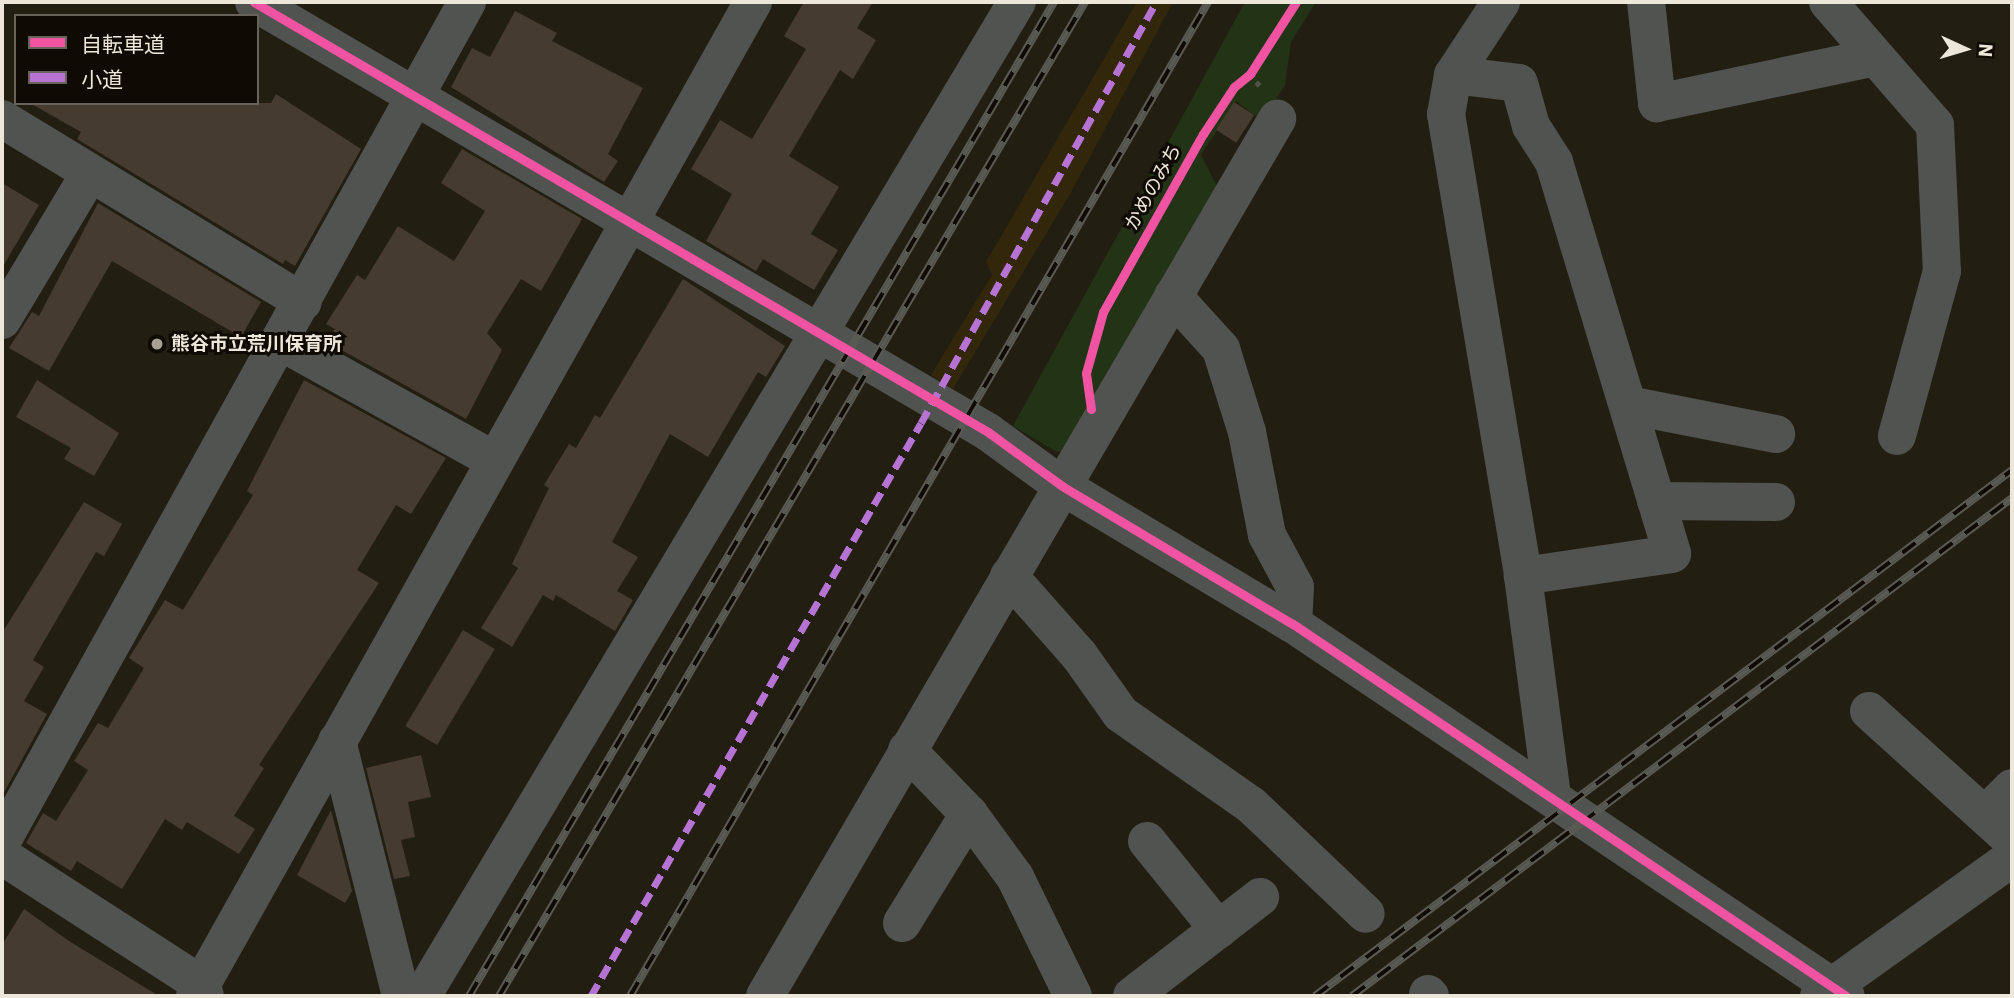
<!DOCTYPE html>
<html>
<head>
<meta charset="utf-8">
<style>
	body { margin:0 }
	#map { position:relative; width:2014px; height:998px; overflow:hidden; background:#231e12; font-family:"IBM Plex Sans","Noto Sans JP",sans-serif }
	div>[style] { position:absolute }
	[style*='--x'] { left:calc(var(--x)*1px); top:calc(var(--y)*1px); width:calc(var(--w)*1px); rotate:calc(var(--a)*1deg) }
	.built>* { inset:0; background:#33270b }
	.green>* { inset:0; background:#233315 }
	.building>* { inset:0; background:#453b2f; transform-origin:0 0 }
	.path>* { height:4.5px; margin-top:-2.25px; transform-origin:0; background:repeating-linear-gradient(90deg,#50514d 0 5px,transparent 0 10px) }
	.minor>* { height:38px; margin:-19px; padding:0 19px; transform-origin:19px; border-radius:19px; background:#505350 }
	.rail>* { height:8px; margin-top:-4px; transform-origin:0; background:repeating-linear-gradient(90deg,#0f0b04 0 16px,#5a5a54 0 32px); box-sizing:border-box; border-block:2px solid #5a5a54 }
	.quiet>* { height:7px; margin-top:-3.5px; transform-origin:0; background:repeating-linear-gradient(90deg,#b673d3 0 14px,transparent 0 21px) }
	.cycleway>* { height:9px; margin:-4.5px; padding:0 4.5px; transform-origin:4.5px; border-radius:4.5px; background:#f153a3 }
	.dots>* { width:19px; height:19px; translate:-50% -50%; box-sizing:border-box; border:4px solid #0f0b04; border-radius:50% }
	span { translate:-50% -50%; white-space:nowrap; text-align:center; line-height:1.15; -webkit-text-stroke:6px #0f0b04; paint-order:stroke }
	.street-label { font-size:19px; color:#ede7da }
	.poi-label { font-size:19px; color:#ede7da; font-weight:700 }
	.left { translate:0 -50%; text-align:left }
	.frame { position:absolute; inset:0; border:4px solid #ede7da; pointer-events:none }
	.legend { position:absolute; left:14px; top:14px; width:245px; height:91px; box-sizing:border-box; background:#0f0b04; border:2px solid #68635a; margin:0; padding:9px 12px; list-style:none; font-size:21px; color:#ede7da }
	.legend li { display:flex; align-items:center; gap:14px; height:35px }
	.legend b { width:35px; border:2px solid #68635a }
	.north { position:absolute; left:1930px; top:14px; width:70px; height:70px; -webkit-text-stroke:5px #0f0b04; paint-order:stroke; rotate:94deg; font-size:19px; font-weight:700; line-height:28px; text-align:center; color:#ede7da }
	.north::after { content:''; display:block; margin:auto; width:24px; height:32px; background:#ede7da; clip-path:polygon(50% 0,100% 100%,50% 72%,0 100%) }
</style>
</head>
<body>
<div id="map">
	<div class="built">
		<i style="clip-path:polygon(1137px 2px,1173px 2px,1070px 194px,953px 389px,931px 375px,992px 275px,986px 262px)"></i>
	</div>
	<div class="green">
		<i style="clip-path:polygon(1245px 2px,1316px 2px,1291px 42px,1285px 85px,1262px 121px,1236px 101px,1201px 155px,1222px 196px,1074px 448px,1057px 452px,1013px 426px)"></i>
	</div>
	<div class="building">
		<i style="clip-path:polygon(804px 2px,873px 2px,857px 28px,876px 40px,853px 79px,840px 70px,789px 156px,839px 187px,811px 234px,838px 250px,814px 290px,763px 259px,756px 271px,706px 241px,732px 194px,691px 169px,720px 120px,752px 139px,806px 49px,784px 36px)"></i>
		<i style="clip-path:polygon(515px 11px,557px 33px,552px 41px,643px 88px,608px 154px,618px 161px,604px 182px,451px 87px,472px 48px,490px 57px)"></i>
		<i style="clip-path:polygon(276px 94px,361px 149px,295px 266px,285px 260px,283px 264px,77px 139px,81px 132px,30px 103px,271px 103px)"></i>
		<i style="left:1234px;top:102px;width:24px;height:33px;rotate:33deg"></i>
		<i style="clip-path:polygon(462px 149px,582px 219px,541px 291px,521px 279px,487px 333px,502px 350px,466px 419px,327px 342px,335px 329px,326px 324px,357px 275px,365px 280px,398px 226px,454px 261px,485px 211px,441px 183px)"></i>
		<i style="clip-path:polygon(2px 183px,39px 205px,2px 268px)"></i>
		<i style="clip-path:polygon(98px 203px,261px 302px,241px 337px,112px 261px,49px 371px,9px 348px,32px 312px,39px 316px)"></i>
		<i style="clip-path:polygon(683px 279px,785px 346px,766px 377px,758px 372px,708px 457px,670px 434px,612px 542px,638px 557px,617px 591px,633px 600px,615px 631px,556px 595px,553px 601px,543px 595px,512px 647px,481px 628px,518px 568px,512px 564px,549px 488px,544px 485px,569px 444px,576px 448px,595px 415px,600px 418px)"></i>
		<i style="clip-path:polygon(37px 380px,119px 433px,94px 476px,64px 459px,71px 448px,16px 417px)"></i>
		<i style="clip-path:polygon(304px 380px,446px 458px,411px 514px,396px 505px,357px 570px,379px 583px,259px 765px,264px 768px,234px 816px,255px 829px,239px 854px,187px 822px,182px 830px,165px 819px,122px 889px,77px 861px,71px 871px,26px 843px,43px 813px,56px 821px,88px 770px,74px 761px,98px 723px,108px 728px,144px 668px,129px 658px,165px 600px,183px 610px,253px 495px,247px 491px)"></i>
		<i style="clip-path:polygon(84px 502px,122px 524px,104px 556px,96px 552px,33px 660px,44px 667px,24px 701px,47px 714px,2px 796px,2px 633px)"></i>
		<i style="left:463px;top:630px;width:37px;height:112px;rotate:31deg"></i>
		<i style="clip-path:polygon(421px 755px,431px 797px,408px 802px,415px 837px,401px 840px,410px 876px,394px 879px,366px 768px)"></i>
		<i style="clip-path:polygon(331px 810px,352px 891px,345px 903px,297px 875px)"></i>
		<i style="clip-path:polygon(24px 909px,69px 941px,159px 996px,2px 996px,2px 945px)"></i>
	</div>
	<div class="path">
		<i style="--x:1250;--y:74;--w:17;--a:50"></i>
		<i style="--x:1087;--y:363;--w:53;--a:-72.6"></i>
		<i style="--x:1103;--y:312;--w:204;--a:-60.7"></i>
		<i style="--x:1203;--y:134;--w:56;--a:-56.6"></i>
		<i style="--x:1234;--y:87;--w:21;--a:-39"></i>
		<i style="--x:1250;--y:74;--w:85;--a:-57.4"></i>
	</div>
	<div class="minor">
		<i style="--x:254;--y:2;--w:851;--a:30.36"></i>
		<i style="--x:988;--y:432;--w:92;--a:36.1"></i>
		<i style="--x:1062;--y:486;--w:269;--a:30.9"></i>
		<i style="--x:1293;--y:624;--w:666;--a:33.93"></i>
		<i style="--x:1501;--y:2;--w:87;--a:123.3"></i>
		<i style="--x:1453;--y:75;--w:40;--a:100"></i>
		<i style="--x:1446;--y:114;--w:468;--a:80.5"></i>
		<i style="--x:1523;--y:576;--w:221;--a:82.5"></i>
		<i style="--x:1646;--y:2;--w:102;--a:83.8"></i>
		<i style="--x:1657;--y:103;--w:219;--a:-11.9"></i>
		<i style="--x:1828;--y:2;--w:163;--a:49"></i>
		<i style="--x:1935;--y:125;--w:146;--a:87.3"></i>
		<i style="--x:1942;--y:271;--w:171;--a:105.3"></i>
		<i style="--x:1453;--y:75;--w:66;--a:6.9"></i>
		<i style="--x:1519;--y:83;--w:45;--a:74.4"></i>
		<i style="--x:1531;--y:126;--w:43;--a:57.4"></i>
		<i style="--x:1554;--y:162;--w:409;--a:73.2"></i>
		<i style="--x:1672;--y:554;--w:151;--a:171.6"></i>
		<i style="--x:2;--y:119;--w:352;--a:31.3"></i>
		<i style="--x:1173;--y:296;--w:72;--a:47.8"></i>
		<i style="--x:1221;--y:349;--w:87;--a:72.6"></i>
		<i style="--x:1247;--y:432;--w:105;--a:79"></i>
		<i style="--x:1267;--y:535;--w:59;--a:61.7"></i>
		<i style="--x:1295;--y:587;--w:37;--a:93"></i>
		<i style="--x:2;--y:320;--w:171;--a:-59.1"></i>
		<i style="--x:281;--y:342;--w:244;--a:29"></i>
		<i style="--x:1628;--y:405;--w:151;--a:11.1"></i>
		<i style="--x:1656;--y:501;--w:120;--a:0.5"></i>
		<i style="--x:1009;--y:576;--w:106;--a:48.5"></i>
		<i style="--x:1079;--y:655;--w:72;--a:54.6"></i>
		<i style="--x:1121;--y:714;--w:159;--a:35"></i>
		<i style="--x:1251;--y:805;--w:158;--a:43.5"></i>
		<i style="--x:1869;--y:711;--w:193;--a:42.1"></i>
		<i style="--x:337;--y:741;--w:263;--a:75.9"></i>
		<i style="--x:907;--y:750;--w:89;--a:45.9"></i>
		<i style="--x:969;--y:814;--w:78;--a:53.9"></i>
		<i style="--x:1015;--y:877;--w:132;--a:64"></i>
		<i style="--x:1985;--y:815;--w:38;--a:-45"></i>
		<i style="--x:2;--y:841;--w:959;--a:-61"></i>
		<i style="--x:1147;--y:841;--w:114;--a:51"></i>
		<i style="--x:2;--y:856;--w:238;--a:32.8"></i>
		<i style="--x:202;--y:985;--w:11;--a:75"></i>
		<i style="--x:902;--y:923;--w:128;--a:-58.4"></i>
		<i style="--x:1428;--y:994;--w:3;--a:45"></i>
		<i style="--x:195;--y:996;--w:1140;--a:-60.69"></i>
		<i style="--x:422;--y:996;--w:1158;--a:-59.1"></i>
		<i style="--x:765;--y:996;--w:1016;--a:-59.72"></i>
		<i style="--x:1132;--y:996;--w:162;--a:-37.7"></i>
		<i style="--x:1819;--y:996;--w:237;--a:-35.6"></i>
	</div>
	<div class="rail">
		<i style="--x:469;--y:996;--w:1153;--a:-59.52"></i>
		<i style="--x:499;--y:996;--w:1154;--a:-59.48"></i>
		<i style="--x:630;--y:996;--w:1150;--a:-59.82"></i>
		<i style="--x:1315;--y:996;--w:873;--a:-37.04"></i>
		<i style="--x:1352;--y:996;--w:827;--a:-37.04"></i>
	</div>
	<div class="quiet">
		<i style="--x:591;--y:996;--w:661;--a:-60.06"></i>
		<i style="--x:921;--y:423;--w:482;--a:-60.8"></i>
	</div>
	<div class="cycleway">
		<i style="--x:254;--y:2;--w:851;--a:30.36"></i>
		<i style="--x:988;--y:432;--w:92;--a:36.1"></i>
		<i style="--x:1062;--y:486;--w:269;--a:30.9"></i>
		<i style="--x:1293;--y:624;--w:666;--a:33.93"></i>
		<i style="--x:1091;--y:409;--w:36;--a:-98"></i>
		<i style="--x:1086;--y:373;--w:63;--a:-74.4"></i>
		<i style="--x:1103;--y:312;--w:204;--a:-60.7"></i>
		<i style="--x:1203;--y:134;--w:56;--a:-56.6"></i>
		<i style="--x:1234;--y:87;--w:21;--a:-39"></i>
		<i style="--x:1250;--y:74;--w:85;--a:-57.4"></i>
	</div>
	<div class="dots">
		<i style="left:157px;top:344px;background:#a6a194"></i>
	</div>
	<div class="street-label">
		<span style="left:1153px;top:187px;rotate:-61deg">かめのみち</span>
	</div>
	<div class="poi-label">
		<span class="left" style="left:171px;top:344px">熊谷市立荒川保育所</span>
	</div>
	<div class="frame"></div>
	<ul class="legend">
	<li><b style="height:9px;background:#f153a3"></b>自転車道</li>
	<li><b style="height:9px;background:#b673d3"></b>小道</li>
	</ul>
	<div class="north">N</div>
</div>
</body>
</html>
